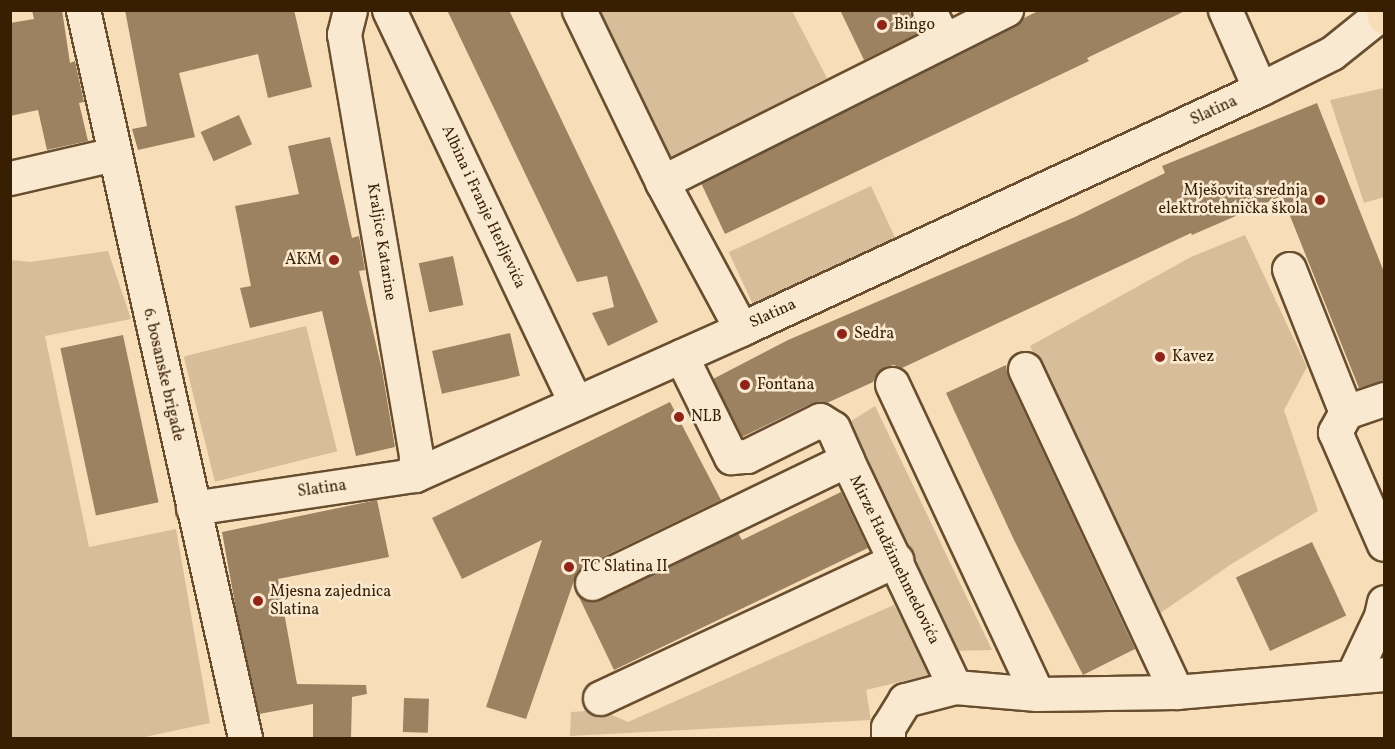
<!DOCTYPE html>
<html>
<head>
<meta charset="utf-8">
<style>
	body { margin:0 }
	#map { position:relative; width:1395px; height:749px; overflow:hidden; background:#f7ddb8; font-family:Vollkorn,serif }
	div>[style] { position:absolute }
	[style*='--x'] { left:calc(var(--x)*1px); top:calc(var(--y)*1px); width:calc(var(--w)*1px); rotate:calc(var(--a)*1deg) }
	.green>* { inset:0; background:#d7bd99; transform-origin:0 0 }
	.building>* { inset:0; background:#9c8260; transform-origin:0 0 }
	.roads { filter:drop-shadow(2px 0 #684e2f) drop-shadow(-2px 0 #684e2f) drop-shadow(0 2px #684e2f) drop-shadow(0 -2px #684e2f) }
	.minor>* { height:33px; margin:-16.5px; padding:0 16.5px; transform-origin:16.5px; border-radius:16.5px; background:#fae9d1 }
	.major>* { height:33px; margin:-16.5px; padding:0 16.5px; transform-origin:16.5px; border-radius:16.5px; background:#f7ddb8 }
	.dots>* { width:16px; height:16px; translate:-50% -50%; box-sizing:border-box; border:3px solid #fae9d1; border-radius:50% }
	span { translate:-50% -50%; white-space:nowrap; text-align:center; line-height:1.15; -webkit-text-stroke:5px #fae9d1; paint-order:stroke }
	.poi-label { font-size:16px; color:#391f01 }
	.left { translate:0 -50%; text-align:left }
	.right { translate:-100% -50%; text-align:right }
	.street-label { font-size:16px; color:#391f01 }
	.frame { position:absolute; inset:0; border:12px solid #391f01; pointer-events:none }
</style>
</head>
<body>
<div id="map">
	<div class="green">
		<i style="clip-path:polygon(579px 11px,792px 11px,827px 78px,656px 166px)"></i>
		<i style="clip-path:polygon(1384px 88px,1384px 197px,1364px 203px,1330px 100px)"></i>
		<i style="left:871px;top:186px;width:59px;height:157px;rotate:65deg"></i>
		<i style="clip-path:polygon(1245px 235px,1307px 367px,1284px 410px,1318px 511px,1230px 565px,1156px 616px,1030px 346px,1191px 257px)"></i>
		<i style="clip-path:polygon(108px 251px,131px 319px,45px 336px,89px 547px,176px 529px,210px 723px,140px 738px,11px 738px,11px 260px,30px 262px)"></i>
		<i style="left:306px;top:326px;width:129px;height:126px;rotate:76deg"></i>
		<i style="clip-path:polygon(875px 406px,992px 650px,953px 651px,848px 423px)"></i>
		<i style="clip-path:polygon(894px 605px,933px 674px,866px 690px,871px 720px,570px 736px,571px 712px,601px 710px,628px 722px)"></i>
	</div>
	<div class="building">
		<i style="clip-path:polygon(32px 10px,62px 10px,70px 63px,75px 61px,84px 102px,79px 103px,88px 141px,47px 150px,38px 110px,10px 116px,10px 23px,34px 19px)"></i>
		<i style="clip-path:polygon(125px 10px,294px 10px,312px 87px,268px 98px,258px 54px,179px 73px,195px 137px,138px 150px,132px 129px,147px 126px)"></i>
		<i style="clip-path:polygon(447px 10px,509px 10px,658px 322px,608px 346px,592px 313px,614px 307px,607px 276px,577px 282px)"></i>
		<i style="clip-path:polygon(840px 10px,909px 10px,919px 33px,864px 60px)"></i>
		<i style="clip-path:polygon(1040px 10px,1187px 10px,1087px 58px,1089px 61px,725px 234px,701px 183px,1014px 27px,1022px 19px)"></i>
		<i style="clip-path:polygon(1317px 103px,1384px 272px,1384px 381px,1359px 388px,1282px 196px,1192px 235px,1191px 233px,902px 368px,894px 365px,885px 367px,877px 373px,873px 382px,827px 403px,812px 403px,742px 437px,713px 379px,788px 340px,1075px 217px,1165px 173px,1162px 166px)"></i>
		<i style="left:239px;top:115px;width:32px;height:42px;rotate:66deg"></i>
		<i style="clip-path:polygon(330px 137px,352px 238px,359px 236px,365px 270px,359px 271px,382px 370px,395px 447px,356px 456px,322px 311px,250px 328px,240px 288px,251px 286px,235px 206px,299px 194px,288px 146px)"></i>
		<i style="left:453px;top:256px;width:50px;height:35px;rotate:78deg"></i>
		<i style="left:510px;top:333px;width:44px;height:80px;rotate:77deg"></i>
		<i style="left:123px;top:335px;width:171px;height:64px;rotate:78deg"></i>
		<i style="clip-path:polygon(1006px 365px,1008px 377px,1135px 649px,1083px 675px,1014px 540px,946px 393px)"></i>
		<i style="clip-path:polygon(670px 402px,721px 500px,584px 566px,577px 572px,526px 719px,486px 707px,542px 540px,462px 579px,432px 518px)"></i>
		<i style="clip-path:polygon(841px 492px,868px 548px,614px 670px,578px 595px,590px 602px,600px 600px,738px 533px,742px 540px)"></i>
		<i style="clip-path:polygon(377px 500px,389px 557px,278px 579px,297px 684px,366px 685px,367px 694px,352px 697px,351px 738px,313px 738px,313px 704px,259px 714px,237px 615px,222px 532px)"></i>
		<i style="left:1312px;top:542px;width:81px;height:84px;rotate:65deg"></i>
		<i style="left:404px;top:698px;width:25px;height:34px;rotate:2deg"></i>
	</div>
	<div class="roads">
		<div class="minor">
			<i style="--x:83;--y:10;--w:746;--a:77.45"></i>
			<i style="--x:350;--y:10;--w:25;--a:104"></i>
			<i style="--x:344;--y:34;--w:428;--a:80.3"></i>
			<i style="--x:416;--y:456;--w:19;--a:93"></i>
			<i style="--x:389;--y:10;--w:435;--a:64.6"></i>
			<i style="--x:579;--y:10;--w:191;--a:64.2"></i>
			<i style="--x:662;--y:182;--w:167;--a:61.7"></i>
			<i style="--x:929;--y:10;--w:34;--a:64"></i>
			<i style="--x:1225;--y:10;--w:86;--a:66.1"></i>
			<i style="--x:10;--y:178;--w:107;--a:-13"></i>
			<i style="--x:662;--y:182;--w:385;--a:-26.6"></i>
			<i style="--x:1289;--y:269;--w:154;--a:68.3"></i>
			<i style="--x:681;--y:356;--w:113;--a:63.7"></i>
			<i style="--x:731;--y:457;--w:16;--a:-4"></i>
			<i style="--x:747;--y:456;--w:81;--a:-26.3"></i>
			<i style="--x:820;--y:420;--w:15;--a:32"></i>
			<i style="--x:833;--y:428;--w:35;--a:66"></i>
			<i style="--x:1025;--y:369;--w:357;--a:64.9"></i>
			<i style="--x:892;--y:384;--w:342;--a:64.9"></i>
			<i style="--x:1384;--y:399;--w:40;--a:161.1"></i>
			<i style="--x:1346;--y:412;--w:23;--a:119"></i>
			<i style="--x:1335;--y:432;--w:122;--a:66.4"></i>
			<i style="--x:193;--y:508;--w:224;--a:-8.5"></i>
			<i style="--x:415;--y:475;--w:357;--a:-24.1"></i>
			<i style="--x:741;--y:329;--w:572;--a:-24.82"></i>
			<i style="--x:1260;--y:89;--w:80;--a:-26.6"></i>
			<i style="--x:1332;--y:53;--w:65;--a:-38.8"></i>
			<i style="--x:592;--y:583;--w:283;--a:-25.8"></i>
			<i style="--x:847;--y:460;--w:251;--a:64.6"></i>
			<i style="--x:955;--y:687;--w:52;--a:165.4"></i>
			<i style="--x:905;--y:700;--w:32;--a:122"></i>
			<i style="--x:888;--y:727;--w:11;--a:90"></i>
			<i style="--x:1353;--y:675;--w:65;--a:-64.6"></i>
			<i style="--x:1381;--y:616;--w:14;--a:-78"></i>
			<i style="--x:955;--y:687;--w:82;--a:4.9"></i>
			<i style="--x:1037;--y:694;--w:139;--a:-0.8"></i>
			<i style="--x:1176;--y:692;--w:209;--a:-4.9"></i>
			<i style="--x:600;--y:698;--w:327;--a:-25"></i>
		</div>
		<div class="major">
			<i style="--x:1383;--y:10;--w:7;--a:82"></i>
		</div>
	</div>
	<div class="dots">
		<i style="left:882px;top:25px;background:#8f2418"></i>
		<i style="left:1320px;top:200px;background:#8f2418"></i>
		<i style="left:334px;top:260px;background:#8f2418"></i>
		<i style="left:842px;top:334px;background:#8f2418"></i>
		<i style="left:1160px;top:357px;background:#8f2418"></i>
		<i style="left:745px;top:385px;background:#8f2418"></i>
		<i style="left:679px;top:417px;background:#8f2418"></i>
		<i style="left:569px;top:567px;background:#8f2418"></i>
		<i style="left:258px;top:601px;background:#8f2418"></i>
	</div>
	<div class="poi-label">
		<span class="left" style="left:894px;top:25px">Bingo</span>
		<span class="right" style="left:1308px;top:200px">Mješovita srednja<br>elektrotehnička škola</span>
		<span class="right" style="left:322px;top:260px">AKM</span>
		<span class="left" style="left:854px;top:334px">Sedra</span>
		<span class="left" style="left:1172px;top:357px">Kavez</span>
		<span class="left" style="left:757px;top:385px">Fontana</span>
		<span class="left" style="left:691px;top:417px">NLB</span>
		<span class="left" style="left:581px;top:567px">TC Slatina II</span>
		<span class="left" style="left:270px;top:601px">Mjesna zajednica<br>Slatina</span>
	</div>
	<div class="street-label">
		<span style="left:1214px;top:111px;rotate:-25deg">Slatina</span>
		<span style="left:483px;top:207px;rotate:65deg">Albina i Franje Herljevića</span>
		<span style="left:381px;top:242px;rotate:81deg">Kraljice Katarine</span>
		<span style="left:773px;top:314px;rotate:-25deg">Slatina</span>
		<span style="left:163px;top:375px;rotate:77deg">6. bosanske brigade</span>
		<span style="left:322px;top:489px;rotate:-8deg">Slatina</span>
		<span style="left:894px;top:560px;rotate:64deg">Mirze Hadžimehmedovića</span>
	</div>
	<div class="frame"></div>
</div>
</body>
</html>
